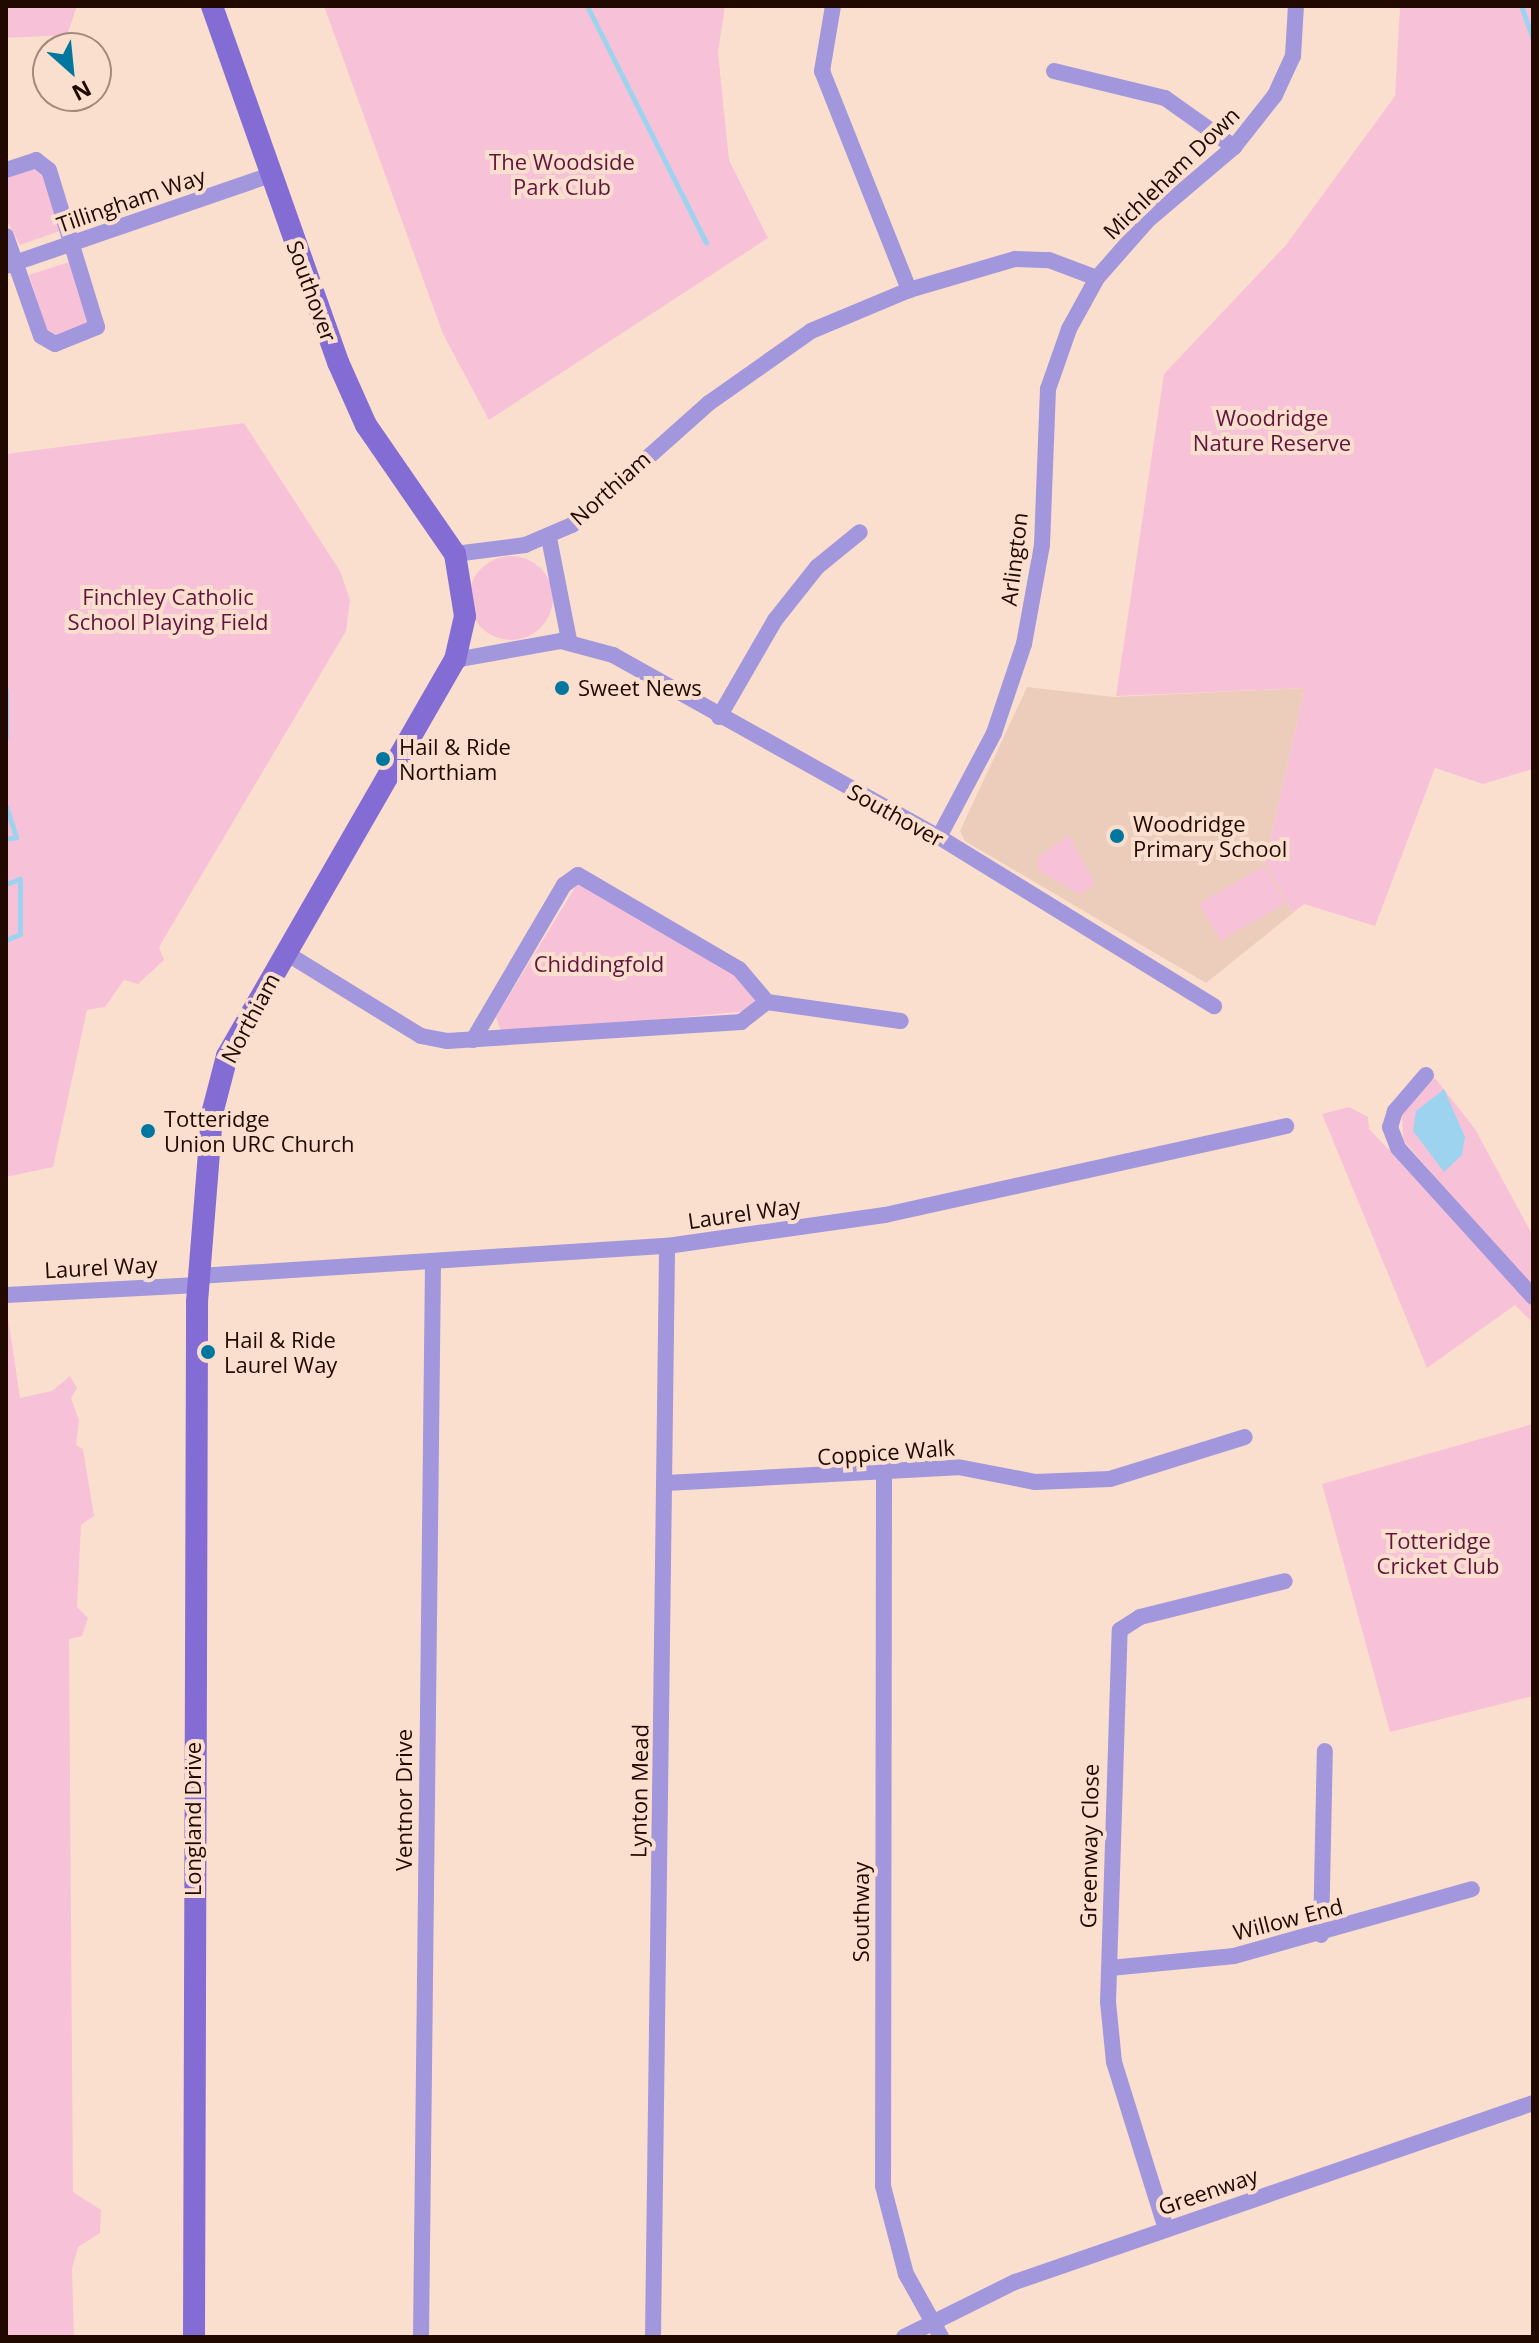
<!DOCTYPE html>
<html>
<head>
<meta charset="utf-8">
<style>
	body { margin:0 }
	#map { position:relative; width:1539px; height:2343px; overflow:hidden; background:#fbdfce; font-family:"Open Sans",sans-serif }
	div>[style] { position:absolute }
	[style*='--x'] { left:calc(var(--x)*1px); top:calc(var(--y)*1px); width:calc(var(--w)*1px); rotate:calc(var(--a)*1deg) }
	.built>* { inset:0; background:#eccdbb }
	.green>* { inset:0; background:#f7c2d8; transform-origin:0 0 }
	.round { border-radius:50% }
	.water>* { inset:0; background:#9ed3ef }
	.stream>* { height:5px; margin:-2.5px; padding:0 2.5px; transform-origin:2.5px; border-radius:2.5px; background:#9ed3ef }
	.street>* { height:16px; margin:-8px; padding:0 8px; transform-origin:8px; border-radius:8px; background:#a296dd }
	.secondary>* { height:22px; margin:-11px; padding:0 11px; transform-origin:11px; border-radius:11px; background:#846cd5 }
	.dots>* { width:22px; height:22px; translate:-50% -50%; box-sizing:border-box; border:4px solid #fbdfce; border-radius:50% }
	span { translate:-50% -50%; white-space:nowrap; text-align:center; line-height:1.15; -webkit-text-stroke:8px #fbdfce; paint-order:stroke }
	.park-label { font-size:22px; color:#62143f }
	.street-label { font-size:22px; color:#210900 }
	.poi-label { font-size:22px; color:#210900 }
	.left { translate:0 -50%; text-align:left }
	.frame { position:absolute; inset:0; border:8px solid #210900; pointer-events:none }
	.north { position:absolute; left:32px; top:32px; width:80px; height:80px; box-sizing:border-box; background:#fbdfce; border:2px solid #a4897c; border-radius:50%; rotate:153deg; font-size:22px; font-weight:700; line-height:32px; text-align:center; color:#210900 }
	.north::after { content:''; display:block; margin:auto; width:28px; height:36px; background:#0177a0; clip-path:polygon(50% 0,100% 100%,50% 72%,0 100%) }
</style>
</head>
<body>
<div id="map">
	<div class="built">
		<i style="clip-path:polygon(1027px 687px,1114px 697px,1305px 688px,1265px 863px,1293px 913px,1206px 983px,965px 841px,960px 831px)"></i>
	</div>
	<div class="green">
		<i style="clip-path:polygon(6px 6px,77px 6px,67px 35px,6px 38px)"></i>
		<i style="clip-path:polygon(324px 6px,725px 6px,718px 53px,729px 160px,768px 238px,489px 420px,443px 334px)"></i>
		<i style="clip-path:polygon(1400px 6px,1533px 6px,1533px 769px,1483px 784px,1435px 768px,1375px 926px,1304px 904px,1293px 913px,1265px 863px,1305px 688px,1116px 696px,1164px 374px,1286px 245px,1395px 96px)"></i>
		<i style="clip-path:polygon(32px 166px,40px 168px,60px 231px,20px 245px,6px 219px,6px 175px)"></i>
		<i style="clip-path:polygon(72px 261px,89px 328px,49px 337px,29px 275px)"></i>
		<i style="clip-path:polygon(244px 423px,340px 571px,350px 600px,346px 631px,159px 947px,164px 960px,138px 984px,124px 980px,105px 1007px,87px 1010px,53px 1167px,6px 1177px,6px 454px)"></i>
		<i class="round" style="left:469px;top:556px;width:84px;height:84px"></i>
		<i style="clip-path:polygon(1069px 835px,1095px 884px,1079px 894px,1039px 871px,1038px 858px)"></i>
		<i style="left:1264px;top:866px;width:43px;height:75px;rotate:60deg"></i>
		<i style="clip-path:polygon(577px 884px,589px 884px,730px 968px,757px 997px,749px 1011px,502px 1034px,496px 1017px)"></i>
		<i style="clip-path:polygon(1435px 1078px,1475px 1129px,1533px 1236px,1533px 1290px,1403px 1140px,1402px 1112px)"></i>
		<i style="clip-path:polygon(1349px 1107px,1368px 1117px,1369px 1129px,1495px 1259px,1533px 1308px,1533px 1323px,1515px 1305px,1427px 1368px,1322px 1114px)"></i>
		<i style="clip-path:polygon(6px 1304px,20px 1398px,52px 1391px,70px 1376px,77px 1388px,71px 1398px,79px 1420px,76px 1445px,83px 1449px,94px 1516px,81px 1525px,77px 1607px,88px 1618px,82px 1636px,69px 1639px,73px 2192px,101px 2210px,100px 2233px,78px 2247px,72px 2269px,74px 2337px,6px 2337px)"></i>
		<i style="clip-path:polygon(1533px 1424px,1533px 1696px,1390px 1732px,1322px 1484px)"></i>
	</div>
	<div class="water">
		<i style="clip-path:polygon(1444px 1089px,1465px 1137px,1462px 1155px,1444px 1172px,1413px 1131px,1416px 1111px)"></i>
	</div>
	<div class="stream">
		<i style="--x:587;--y:6;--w:265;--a:63.3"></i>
		<i style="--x:1521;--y:6;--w:35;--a:70"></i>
		<i style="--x:1533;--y:47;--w:10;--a:90"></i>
		<i style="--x:6;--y:690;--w:47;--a:90"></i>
		<i style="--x:6;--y:806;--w:33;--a:72"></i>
		<i style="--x:16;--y:837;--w:10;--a:169"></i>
		<i style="--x:6;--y:884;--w:15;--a:-20"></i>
		<i style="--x:20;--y:879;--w:55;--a:90"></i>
		<i style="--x:20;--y:934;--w:15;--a:157"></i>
	</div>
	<div class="street">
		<i style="--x:833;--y:6;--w:66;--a:99.6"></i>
		<i style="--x:822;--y:71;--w:236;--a:68.3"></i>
		<i style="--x:1054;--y:71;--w:114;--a:13.7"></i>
		<i style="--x:1165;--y:98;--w:85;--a:35.4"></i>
		<i style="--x:6;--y:170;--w:32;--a:-18"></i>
		<i style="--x:36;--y:160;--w:16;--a:38"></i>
		<i style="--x:49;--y:170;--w:164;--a:73"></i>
		<i style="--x:97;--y:327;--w:45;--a:158"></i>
		<i style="--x:55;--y:344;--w:16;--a:-150"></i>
		<i style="--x:41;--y:336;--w:106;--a:-109.3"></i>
		<i style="--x:6;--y:266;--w:280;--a:-19"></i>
		<i style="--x:549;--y:538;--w:104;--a:78.9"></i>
		<i style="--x:455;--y:554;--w:71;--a:-7.3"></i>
		<i style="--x:525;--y:545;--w:51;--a:-23.1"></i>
		<i style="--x:572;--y:525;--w:183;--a:-41.7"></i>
		<i style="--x:709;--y:403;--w:125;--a:-35.2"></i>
		<i style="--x:811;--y:331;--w:106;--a:-22.7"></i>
		<i style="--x:909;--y:290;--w:110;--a:-16.3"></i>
		<i style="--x:1015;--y:259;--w:34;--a:2"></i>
		<i style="--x:1049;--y:260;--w:51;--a:20.6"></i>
		<i style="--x:455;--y:660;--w:108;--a:-10.2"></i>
		<i style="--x:561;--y:641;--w:54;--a:15.1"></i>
		<i style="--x:613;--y:655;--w:373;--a:29.2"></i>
		<i style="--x:939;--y:837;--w:323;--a:31.6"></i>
		<i style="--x:719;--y:717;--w:112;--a:-60"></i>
		<i style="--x:775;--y:620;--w:68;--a:-51.6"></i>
		<i style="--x:817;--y:567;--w:55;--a:-39.1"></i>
		<i style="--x:939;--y:837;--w:118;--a:-62.1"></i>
		<i style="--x:994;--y:733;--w:94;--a:-71.4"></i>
		<i style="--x:1024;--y:644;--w:101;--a:-79.7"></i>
		<i style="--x:1042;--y:545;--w:156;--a:-87.8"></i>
		<i style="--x:1048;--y:389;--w:64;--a:-70.7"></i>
		<i style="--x:1069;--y:329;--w:58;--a:-61.2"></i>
		<i style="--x:1097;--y:278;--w:76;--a:-48.7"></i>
		<i style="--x:1147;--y:221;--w:114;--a:-40.4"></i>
		<i style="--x:1234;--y:147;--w:66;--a:-51.7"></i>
		<i style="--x:1275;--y:95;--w:43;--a:-65.2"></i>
		<i style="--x:1293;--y:56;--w:50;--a:-86.6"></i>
		<i style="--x:286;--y:953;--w:158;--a:31.6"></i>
		<i style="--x:421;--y:1036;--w:26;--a:11"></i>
		<i style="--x:447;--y:1041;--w:295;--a:-3.7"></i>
		<i style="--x:741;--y:1022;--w:33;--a:-38"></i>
		<i style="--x:767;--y:1002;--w:135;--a:8.1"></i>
		<i style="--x:473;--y:1040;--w:180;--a:-59.6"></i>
		<i style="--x:564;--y:885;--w:17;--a:-36"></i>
		<i style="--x:578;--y:875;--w:186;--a:30.3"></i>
		<i style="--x:739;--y:969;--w:43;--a:49.7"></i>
		<i style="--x:1426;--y:1075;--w:48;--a:130.7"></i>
		<i style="--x:1395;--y:1111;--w:17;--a:107"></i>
		<i style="--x:1390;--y:1127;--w:22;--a:69"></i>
		<i style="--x:1398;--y:1148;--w:201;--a:47.8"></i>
		<i style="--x:199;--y:1276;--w:469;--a:-3.7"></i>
		<i style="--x:667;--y:1246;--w:220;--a:-8.1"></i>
		<i style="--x:885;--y:1215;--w:411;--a:-12.5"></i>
		<i style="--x:6;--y:1295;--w:192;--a:-3"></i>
		<i style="--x:884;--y:1475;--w:711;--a:90.08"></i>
		<i style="--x:883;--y:2186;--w:91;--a:75.4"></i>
		<i style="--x:906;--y:2274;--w:72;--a:60.9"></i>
		<i style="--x:666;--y:1483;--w:292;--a:-3.1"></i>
		<i style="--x:958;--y:1467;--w:78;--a:11"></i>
		<i style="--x:1035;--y:1482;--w:75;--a:-2.3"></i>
		<i style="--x:1110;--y:1479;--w:141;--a:-17.3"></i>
		<i style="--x:1321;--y:1935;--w:184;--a:-88.8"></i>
		<i style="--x:1110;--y:1968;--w:125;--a:-5.5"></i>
		<i style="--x:1234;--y:1956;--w:247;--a:-15.7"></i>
		<i style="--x:1166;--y:2229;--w:175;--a:-107.3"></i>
		<i style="--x:1114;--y:2062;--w:60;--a:-95.7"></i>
		<i style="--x:1108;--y:2002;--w:372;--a:-88.2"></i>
		<i style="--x:1120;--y:1630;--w:24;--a:-33"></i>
		<i style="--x:1140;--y:1617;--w:149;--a:-13.9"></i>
		<i style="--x:421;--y:2337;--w:1073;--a:-89.36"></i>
		<i style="--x:653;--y:2337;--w:1091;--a:-89.26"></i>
		<i style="--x:904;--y:2337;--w:124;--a:-26.4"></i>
		<i style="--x:1015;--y:2282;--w:548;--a:-19.06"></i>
	</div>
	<div class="secondary">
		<i style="--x:194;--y:2337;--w:1035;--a:-89.83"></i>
		<i style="--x:197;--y:1302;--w:189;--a:-85.4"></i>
		<i style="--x:212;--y:1114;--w:60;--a:-75.5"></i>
		<i style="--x:227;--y:1056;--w:457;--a:-60.1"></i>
		<i style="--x:455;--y:660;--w:45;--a:-77.2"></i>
		<i style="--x:465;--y:616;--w:63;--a:-99.2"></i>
		<i style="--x:455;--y:554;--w:157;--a:-124.6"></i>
		<i style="--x:366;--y:425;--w:69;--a:-114"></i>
		<i style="--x:338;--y:362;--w:378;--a:-109.5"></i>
	</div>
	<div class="dots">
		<i style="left:562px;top:688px;background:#0177a0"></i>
		<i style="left:383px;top:759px;background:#0177a0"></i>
		<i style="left:1117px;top:836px;background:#0177a0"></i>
		<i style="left:148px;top:1131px;background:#0177a0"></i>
		<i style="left:208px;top:1352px;background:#0177a0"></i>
	</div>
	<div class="park-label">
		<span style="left:562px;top:174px">The Woodside<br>Park Club</span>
		<span style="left:1272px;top:430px">Woodridge<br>Nature Reserve</span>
		<span style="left:168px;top:609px">Finchley Catholic<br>School Playing Field</span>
		<span style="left:599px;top:964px">Chiddingfold</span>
		<span style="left:1438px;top:1553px">Totteridge<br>Cricket Club</span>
	</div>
	<div class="street-label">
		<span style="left:1171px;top:173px;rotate:-44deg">Michleham Down</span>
		<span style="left:131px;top:200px;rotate:-19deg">Tillingham Way</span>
		<span style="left:312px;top:291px;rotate:70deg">Southover</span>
		<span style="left:610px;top:488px;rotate:-42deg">Northiam</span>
		<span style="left:1014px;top:559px;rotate:-83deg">Arlington</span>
		<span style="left:896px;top:815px;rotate:29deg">Southover</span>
		<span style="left:250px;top:1018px;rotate:-62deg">Northiam</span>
		<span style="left:744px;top:1213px;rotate:-8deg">Laurel Way</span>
		<span style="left:101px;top:1267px;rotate:-3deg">Laurel Way</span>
		<span style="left:886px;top:1452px;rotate:-4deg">Coppice Walk</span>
		<span style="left:639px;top:1791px;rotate:-89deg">Lynton Mead</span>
		<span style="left:404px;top:1800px;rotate:-90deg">Ventnor Drive</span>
		<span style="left:193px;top:1819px;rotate:-90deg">Longland Drive</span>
		<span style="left:1089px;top:1846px;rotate:-89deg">Greenway Close</span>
		<span style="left:861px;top:1912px;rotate:-90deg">Southway</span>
		<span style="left:1288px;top:1919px;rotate:-14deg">Willow End</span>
		<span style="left:1208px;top:2191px;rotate:-19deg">Greenway</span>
	</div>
	<div class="poi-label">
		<span class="left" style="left:578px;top:688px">Sweet News</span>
		<span class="left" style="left:399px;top:759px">Hail &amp; Ride<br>Northiam</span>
		<span class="left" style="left:1133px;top:836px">Woodridge<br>Primary School</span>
		<span class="left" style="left:164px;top:1131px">Totteridge<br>Union URC Church</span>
		<span class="left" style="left:224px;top:1352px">Hail &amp; Ride<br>Laurel Way</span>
	</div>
	<div class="frame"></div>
	<div class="north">N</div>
</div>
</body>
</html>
